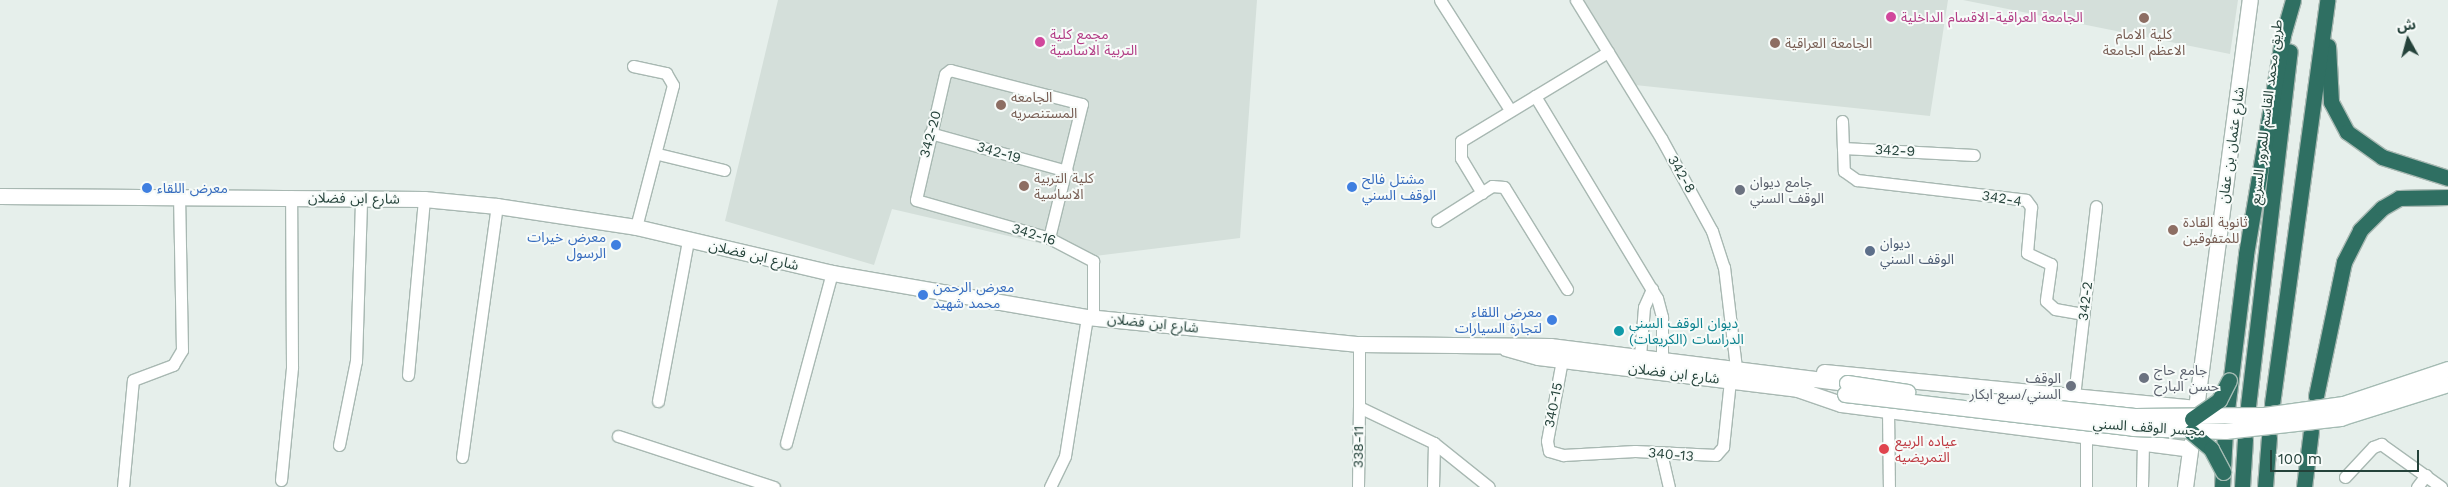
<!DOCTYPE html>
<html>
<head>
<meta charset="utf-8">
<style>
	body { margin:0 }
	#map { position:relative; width:2448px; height:487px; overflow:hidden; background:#e6efeb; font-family:"Work Sans","Noto Sans Arabic",sans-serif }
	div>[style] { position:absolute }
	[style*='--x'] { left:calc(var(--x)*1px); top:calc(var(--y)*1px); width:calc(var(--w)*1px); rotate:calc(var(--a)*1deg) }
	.built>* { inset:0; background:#d4dfda }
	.roads { filter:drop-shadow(1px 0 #a8b8b2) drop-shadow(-1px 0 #a8b8b2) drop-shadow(0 1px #a8b8b2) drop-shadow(0 -1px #a8b8b2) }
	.street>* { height:11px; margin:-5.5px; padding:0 5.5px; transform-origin:5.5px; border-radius:5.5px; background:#fff }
	.secondary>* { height:15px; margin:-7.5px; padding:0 7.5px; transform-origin:7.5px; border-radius:7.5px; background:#fff }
	.highway>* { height:15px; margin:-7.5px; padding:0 7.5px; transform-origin:7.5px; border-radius:7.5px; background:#2f6f62 }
	.bridges { filter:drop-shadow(1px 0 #a4bbb3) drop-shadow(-1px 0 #a4bbb3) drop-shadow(0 1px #a4bbb3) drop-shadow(0 -1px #a4bbb3) }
	.secondary-bridge>* { height:15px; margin:-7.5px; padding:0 7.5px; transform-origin:7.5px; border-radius:7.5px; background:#fff }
	.highway-bridge>* { height:15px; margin:-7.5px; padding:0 7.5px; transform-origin:7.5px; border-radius:7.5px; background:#2f6f62 }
	.dots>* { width:14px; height:14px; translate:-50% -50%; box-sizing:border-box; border:2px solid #f7fbf9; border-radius:50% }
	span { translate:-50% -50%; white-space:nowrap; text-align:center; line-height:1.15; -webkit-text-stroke:4px #f7fbf9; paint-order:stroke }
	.hotel-label { font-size:14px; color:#b23c85 }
	.left { translate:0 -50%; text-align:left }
	.education-label { font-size:14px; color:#785e54 }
	.street-label { font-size:14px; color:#24423a }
	.shop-label { font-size:14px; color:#366cbe }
	.right { translate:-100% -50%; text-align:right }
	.worship-label { font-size:14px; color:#5b616d }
	.service-label { font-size:14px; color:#4e5e75 }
	.culture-label { font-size:14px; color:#0d838f }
	.health-label { font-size:14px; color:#be3a42 }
	.north { position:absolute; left:2383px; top:15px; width:50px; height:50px; -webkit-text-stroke:4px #f7fbf9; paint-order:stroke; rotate:353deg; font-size:14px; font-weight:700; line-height:20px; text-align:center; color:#24423a }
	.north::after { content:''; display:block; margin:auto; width:18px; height:22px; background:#24423a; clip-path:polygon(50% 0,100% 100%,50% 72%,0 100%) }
	.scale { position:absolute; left:2270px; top:450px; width:149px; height:22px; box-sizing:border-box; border:2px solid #24423a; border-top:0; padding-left:6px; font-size:15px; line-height:18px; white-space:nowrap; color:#24423a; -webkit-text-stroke:4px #f7fbf9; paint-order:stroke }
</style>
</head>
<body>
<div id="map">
	<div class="built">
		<i style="clip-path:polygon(778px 0,1257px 0,1240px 238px,1095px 256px,892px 209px,874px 265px,725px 221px)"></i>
		<i style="clip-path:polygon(1584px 0,1948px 0,1930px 116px,1635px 85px)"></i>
		<i style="clip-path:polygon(1963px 0,2238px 0,2230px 54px)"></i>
	</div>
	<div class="roads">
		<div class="street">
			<i style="--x:1440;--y:0;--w:130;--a:57.5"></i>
			<i style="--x:1576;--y:0;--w:162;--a:58.4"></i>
			<i style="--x:1661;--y:138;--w:106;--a:61.3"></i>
			<i style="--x:1712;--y:231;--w:38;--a:72"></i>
			<i style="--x:1724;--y:267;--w:102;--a:83.2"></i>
			<i style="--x:633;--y:66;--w:34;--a:12"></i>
			<i style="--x:666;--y:73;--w:14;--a:60"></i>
			<i style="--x:673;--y:85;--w:147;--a:104.6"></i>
			<i style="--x:1535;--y:96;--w:236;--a:58.9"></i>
			<i style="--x:1657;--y:298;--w:20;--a:75"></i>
			<i style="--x:1662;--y:317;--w:42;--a:90"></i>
			<i style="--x:1842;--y:121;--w:27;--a:88"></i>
			<i style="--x:1843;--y:148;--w:131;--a:3.1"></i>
			<i style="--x:930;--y:133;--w:142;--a:15.5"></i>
			<i style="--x:1843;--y:148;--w:23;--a:88"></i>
			<i style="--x:1844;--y:171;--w:16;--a:35"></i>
			<i style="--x:1857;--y:180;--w:170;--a:6.7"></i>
			<i style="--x:2026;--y:200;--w:9;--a:54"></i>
			<i style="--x:2031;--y:207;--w:46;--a:95"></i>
			<i style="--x:2027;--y:253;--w:26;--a:25"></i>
			<i style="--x:2051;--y:264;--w:37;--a:98"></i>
			<i style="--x:2046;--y:301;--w:12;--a:42"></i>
			<i style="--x:2055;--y:309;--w:28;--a:10"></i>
			<i style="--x:658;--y:154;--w:68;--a:13.6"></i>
			<i style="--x:1482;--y:193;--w:41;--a:-121"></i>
			<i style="--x:1461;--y:158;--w:17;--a:-90"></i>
			<i style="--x:1461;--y:141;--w:172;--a:-31.2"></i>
			<i style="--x:1437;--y:221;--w:65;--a:-32.5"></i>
			<i style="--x:1492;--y:186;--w:12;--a:5"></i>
			<i style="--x:1504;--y:187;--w:120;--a:58.3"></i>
			<i style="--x:1049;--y:238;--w:138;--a:-76.2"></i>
			<i style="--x:1082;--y:104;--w:136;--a:-165.6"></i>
			<i style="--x:950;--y:70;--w:6;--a:141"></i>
			<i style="--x:945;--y:74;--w:129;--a:103"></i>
			<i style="--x:916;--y:200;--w:138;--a:15.9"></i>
			<i style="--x:1049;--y:238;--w:50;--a:27.6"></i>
			<i style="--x:1093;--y:261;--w:57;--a:90"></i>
			<i style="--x:1359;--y:344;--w:63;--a:90"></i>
			<i style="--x:1359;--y:407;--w:83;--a:25.6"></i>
			<i style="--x:1434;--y:443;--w:70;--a:38.7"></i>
			<i style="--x:1640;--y:356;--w:49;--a:-85.3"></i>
			<i style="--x:1644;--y:307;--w:20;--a:-66"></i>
			<i style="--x:1562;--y:360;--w:82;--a:100.5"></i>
			<i style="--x:1547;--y:441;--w:10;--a:79"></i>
			<i style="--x:1549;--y:451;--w:15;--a:16"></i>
			<i style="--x:1563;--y:455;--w:72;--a:-3.2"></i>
			<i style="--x:1635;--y:451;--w:81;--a:2.8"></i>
			<i style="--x:1716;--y:455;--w:11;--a:-49"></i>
			<i style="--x:1723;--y:447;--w:67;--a:-84"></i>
			<i style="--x:408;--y:375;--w:177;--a:-84.8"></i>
			<i style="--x:2074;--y:396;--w:191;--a:-83.4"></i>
			<i style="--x:658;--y:401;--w:164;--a:-79.4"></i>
			<i style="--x:1888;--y:410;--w:77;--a:89.3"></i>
			<i style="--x:618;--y:436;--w:164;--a:18.1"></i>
			<i style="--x:786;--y:443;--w:176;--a:-74.9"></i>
			<i style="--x:339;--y:445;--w:86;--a:-78.6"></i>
			<i style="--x:356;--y:361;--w:163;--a:-88.2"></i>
			<i style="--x:1661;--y:453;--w:35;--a:77"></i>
			<i style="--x:462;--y:457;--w:253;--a:-82.1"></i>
			<i style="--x:2345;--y:477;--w:41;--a:-47"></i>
			<i style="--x:2373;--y:447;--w:9;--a:-21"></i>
			<i style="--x:2381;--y:444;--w:74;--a:35.6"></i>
			<i style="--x:281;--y:480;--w:114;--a:-84.4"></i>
			<i style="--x:292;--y:367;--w:171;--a:-90.3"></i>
			<i style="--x:123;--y:487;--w:107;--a:-84.7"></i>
			<i style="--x:133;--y:380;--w:43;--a:-20.6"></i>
			<i style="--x:173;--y:365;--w:17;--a:-59"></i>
			<i style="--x:182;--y:350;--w:155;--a:-91.1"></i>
			<i style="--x:1050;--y:487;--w:34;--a:-64"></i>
			<i style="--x:1065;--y:456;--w:141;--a:-81"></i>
			<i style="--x:1358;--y:487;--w:80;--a:-89.3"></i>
			<i style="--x:1433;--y:487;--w:44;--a:-88.7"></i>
			<i style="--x:2086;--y:487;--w:52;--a:-90"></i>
			<i style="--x:2142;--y:487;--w:45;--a:-88.7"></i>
			<i style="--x:2417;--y:487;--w:15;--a:-53"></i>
		</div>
		<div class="secondary">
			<i style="--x:0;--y:196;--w:424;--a:0.4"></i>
			<i style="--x:424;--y:199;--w:73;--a:5.5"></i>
			<i style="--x:497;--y:206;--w:141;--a:8.6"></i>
			<i style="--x:636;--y:227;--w:201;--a:13.2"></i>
			<i style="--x:832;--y:273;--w:259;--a:9.8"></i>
			<i style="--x:1087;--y:317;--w:273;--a:5.7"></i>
			<i style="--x:1359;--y:344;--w:191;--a:0.6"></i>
			<i style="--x:1550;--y:346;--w:299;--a:7.1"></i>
			<i style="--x:1506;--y:348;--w:33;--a:16"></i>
			<i style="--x:1538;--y:357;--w:271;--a:7"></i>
			<i style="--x:1824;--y:372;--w:374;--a:5.5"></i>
			<i style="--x:1797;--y:389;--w:46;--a:18.8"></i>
			<i style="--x:1841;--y:404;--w:352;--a:7.3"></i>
			<i style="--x:2196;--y:408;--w:412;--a:-82.5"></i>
			<i style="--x:2185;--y:487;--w:44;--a:-82.2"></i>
		</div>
		<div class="highway">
			<i style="--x:2328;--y:46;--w:56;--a:86.9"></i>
			<i style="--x:2331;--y:102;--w:34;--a:62"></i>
			<i style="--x:2347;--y:132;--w:43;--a:35.5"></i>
			<i style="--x:2382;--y:157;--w:69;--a:17.7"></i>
			<i style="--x:2316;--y:396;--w:137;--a:-78.2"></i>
			<i style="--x:2344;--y:262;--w:36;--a:-63"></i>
			<i style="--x:2360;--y:230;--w:31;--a:-45"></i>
			<i style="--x:2382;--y:208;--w:20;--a:-30"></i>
			<i style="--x:2399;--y:198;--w:49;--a:-1.2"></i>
			<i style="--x:2272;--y:404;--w:408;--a:-82.2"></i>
			<i style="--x:2248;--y:406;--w:357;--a:-83.3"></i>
			<i style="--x:2226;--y:418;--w:165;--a:-83"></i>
			<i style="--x:2246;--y:254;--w:222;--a:-80.4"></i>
			<i style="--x:2283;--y:35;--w:36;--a:-74"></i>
			<i style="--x:2222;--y:487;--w:56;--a:-86.9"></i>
			<i style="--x:2242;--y:487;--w:48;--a:-86.4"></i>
			<i style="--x:2265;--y:487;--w:50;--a:-85.4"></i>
			<i style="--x:2304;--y:487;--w:56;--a:-82.9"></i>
		</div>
	</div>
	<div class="bridges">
		<div class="secondary-bridge">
			<i style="--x:1847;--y:383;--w:61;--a:8.5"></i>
			<i style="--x:1845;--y:394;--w:290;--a:6.7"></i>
			<i style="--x:2133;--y:428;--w:92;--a:1.9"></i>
			<i style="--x:2225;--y:431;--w:116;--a:-6.4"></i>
			<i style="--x:2340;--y:418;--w:113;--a:-17.5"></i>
			<i style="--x:1982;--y:400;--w:153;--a:6"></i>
			<i style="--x:2134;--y:416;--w:130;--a:-0.4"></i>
			<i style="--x:2264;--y:415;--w:80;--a:-7.9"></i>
			<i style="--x:2343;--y:404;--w:111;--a:-18.4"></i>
		</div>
		<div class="highway-bridge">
			<i style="--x:2192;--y:419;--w:33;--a:-35"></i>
			<i style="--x:2219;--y:400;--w:22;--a:-63"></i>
			<i style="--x:2191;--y:432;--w:26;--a:40"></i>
			<i style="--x:2211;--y:449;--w:26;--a:62"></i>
		</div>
	</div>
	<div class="dots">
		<i style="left:1891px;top:17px;background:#d1479c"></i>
		<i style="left:2144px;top:18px;background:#8d6e63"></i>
		<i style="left:1040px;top:42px;background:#d1479c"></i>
		<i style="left:1775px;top:43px;background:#8d6e63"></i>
		<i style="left:1001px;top:105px;background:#8d6e63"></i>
		<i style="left:1024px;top:186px;background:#8d6e63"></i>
		<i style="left:1352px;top:187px;background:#3f7fe0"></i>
		<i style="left:147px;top:188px;background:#3f7fe0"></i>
		<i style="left:1740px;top:190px;background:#6b7280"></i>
		<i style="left:2173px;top:230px;background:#8d6e63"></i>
		<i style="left:616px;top:245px;background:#3f7fe0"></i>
		<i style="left:1870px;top:251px;background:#5c6f8a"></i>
		<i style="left:923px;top:295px;background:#3f7fe0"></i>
		<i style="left:1552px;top:320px;background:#3f7fe0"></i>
		<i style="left:1619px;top:331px;background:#0f9aa8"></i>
		<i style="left:2144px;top:378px;background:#6b7280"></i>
		<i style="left:2071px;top:386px;background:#6b7280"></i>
		<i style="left:1884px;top:449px;background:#e0444e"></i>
	</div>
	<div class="hotel-label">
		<span class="left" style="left:1901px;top:17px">الجامعة العراقية-الاقسام الداخلية</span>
		<span class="left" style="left:1050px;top:42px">مجمع كلية<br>التربية الاساسية</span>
	</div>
	<div class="education-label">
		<span style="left:2144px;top:42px">كلية الامام<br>الاعظم الجامعة</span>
		<span class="left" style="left:1785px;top:43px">الجامعة العراقية</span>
		<span class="left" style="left:1011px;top:105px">الجامعه<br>المستنصريه</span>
		<span class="left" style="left:1034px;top:186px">كلية التربية<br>الاساسية</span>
		<span class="left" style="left:2183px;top:230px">ثانوية القادة<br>للمتفوقين</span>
	</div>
	<div class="street-label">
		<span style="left:2266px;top:112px;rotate:-83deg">طريق محمد القاسم للمرور السريع</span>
		<span style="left:930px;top:134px;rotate:-75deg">342-20</span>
		<span style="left:2231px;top:145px;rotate:-82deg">شارع عثمان بن عفان</span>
		<span style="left:1895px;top:150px;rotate:3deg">342-9</span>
		<span style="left:999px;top:152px;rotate:16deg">342-19</span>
		<span style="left:1682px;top:174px;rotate:60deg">342-8</span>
		<span style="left:354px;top:198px;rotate:1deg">شارع ابن فضلان</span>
		<span style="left:2002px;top:198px;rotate:9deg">342-4</span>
		<span style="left:1034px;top:234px;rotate:17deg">342-16</span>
		<span style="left:754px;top:255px;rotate:13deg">شارع ابن فضلان</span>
		<span style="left:2085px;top:301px;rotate:-83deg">342-2</span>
		<span style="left:1153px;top:323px;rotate:6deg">شارع ابن فضلان</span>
		<span style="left:1674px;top:373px;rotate:7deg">شارع ابن فضلان</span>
		<span style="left:1553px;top:405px;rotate:-79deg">340-15</span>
		<span style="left:2149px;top:427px;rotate:4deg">مجسر الوقف السني</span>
		<span style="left:1358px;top:447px;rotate:-89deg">338-11</span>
		<span style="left:1671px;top:454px;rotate:5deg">340-13</span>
	</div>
	<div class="shop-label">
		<span class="left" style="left:1362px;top:187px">مشتل فالح<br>الوقف السني</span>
		<span class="left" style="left:157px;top:188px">معرض اللقاء</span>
		<span class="right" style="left:606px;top:245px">معرض خيرات<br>الرسول</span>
		<span class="left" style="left:933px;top:295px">معرض الرحمن<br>محمد شهيد</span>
		<span class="right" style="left:1542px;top:320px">معرض اللقاء<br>لتجارة السيارات</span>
	</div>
	<div class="worship-label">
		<span class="left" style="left:1750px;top:190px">جامع ديوان<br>الوقف السني</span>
		<span class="left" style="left:2154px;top:378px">جامع حاج<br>حسن البارح</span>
		<span class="right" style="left:2061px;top:386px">الوقف<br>السني/سبع ابكار</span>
	</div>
	<div class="service-label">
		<span class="left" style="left:1880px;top:251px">ديوان<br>الوقف السني</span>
	</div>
	<div class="culture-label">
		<span class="left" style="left:1629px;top:331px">ديوان الوقف السني<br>الدراسات (الكريعات)</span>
	</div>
	<div class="health-label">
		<span class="left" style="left:1895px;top:449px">عياده الربيع<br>التمريضيه</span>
	</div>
	<div class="north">ش</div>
	<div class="scale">100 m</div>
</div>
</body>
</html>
